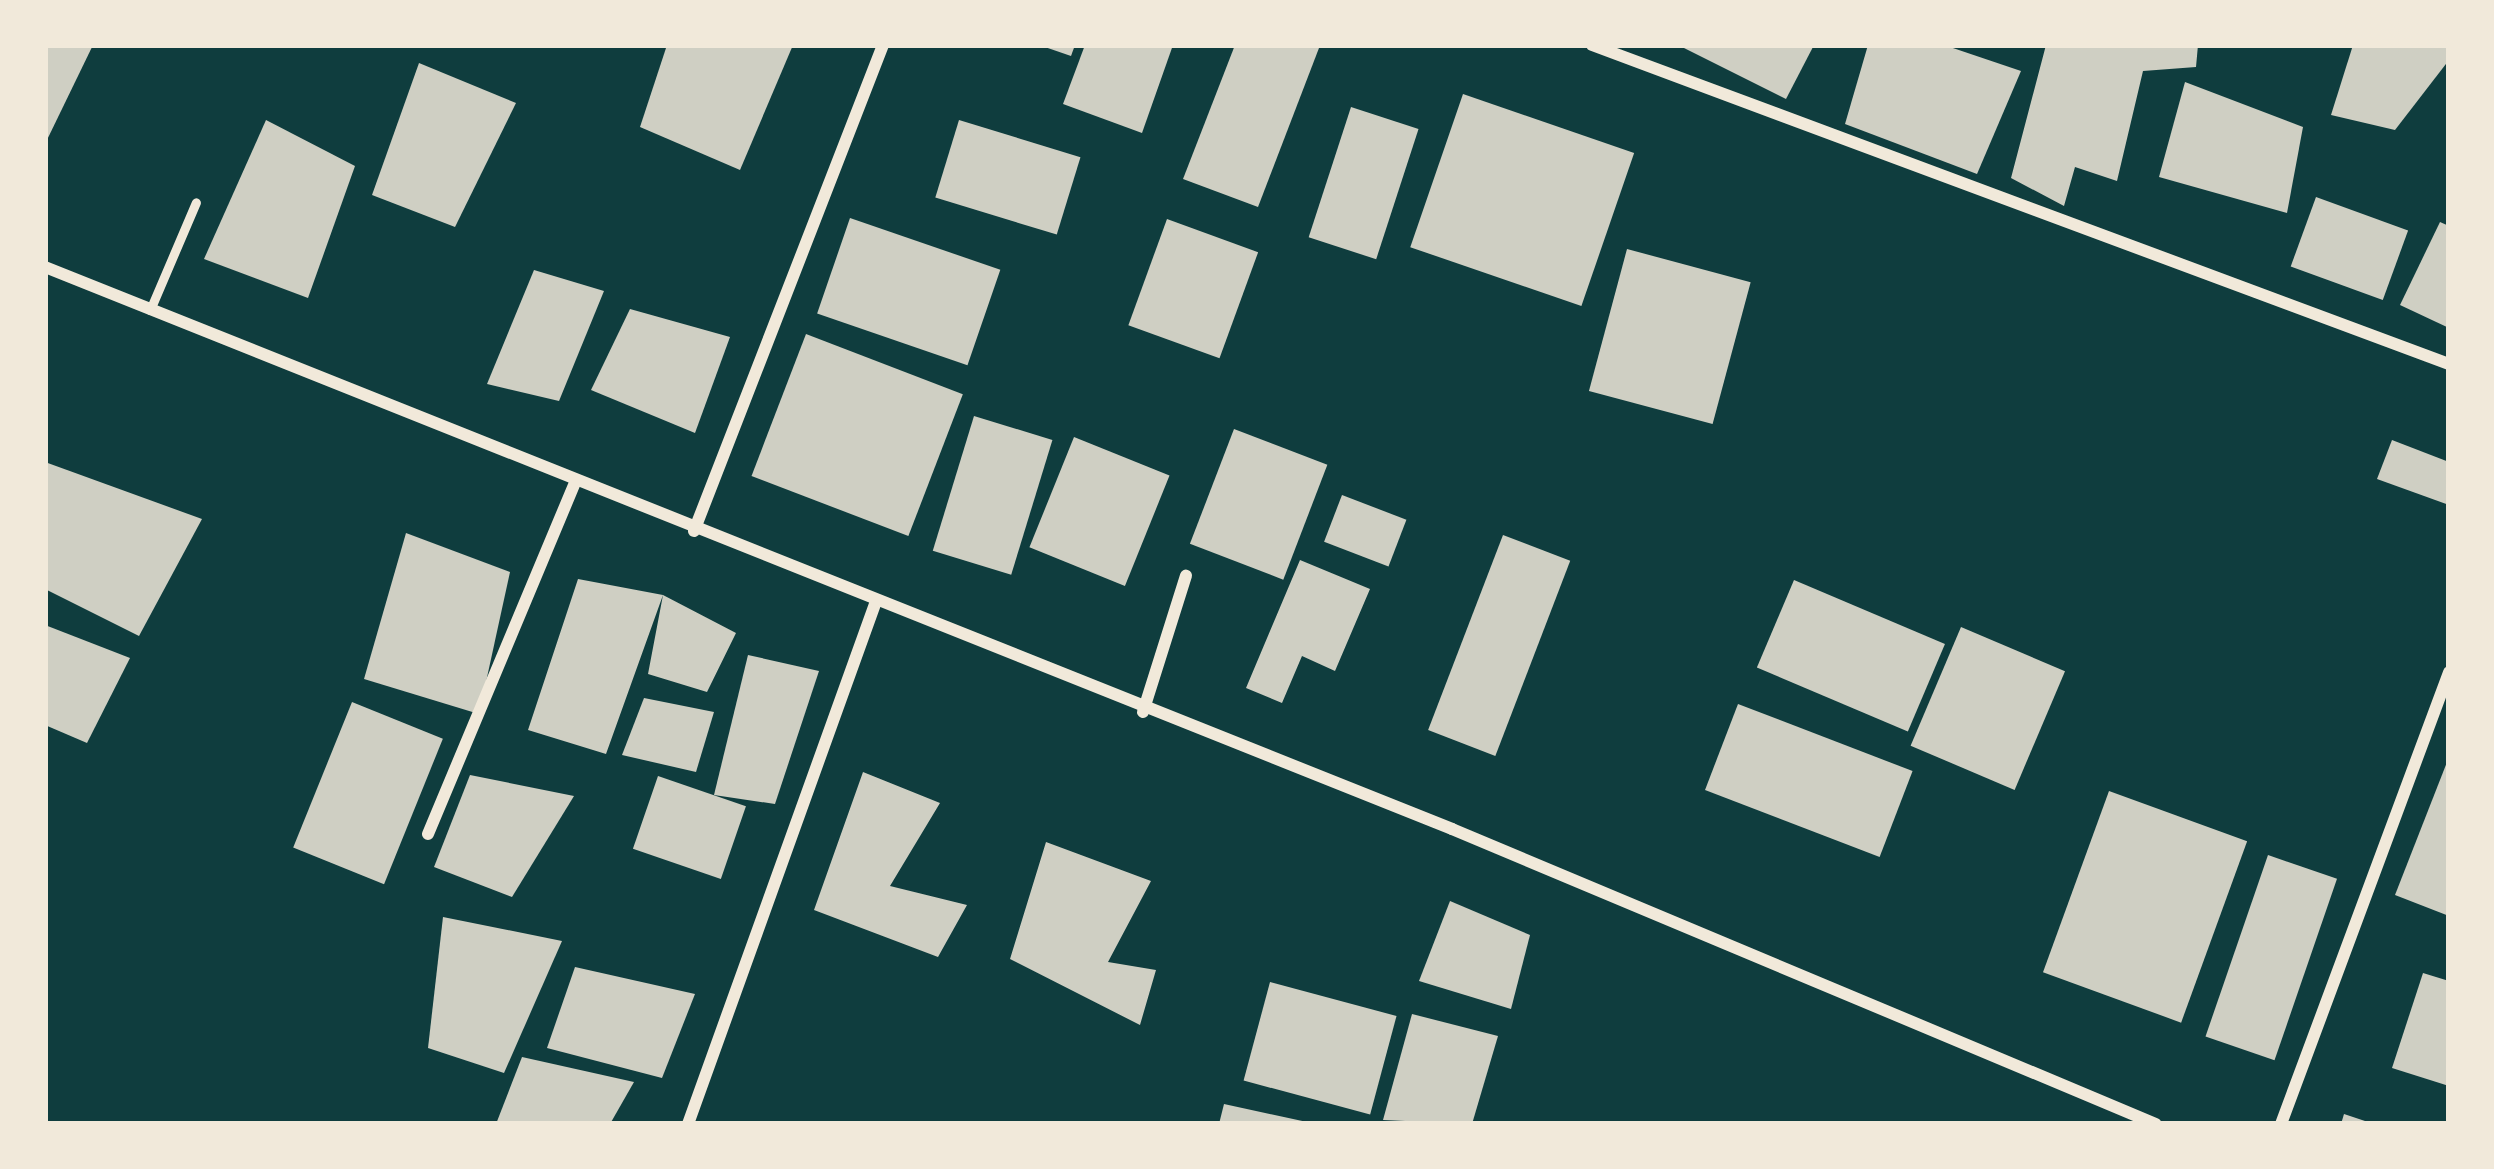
<!DOCTYPE html>
<html>
<head>
<meta charset="utf-8">
<style>
	body { margin:0 }
	#map { position:relative; width:2494px; height:1169px; overflow:hidden; background:#0f3d3e; font-family:Arial,sans-serif }
	div>[style] { position:absolute }
	[style*='--x'] { left:calc(var(--x)*1px); top:calc(var(--y)*1px); width:calc(var(--w)*1px); rotate:calc(var(--a)*1deg) }
	.building>* { inset:0; background:#cfcfc3; transform-origin:0 0 }
	.service>* { height:9px; margin:-4.5px; padding:0 4.5px; transform-origin:4.5px; border-radius:4.5px; background:#f1e9da }
	.minor>* { height:12px; margin:-6px; padding:0 6px; transform-origin:6px; border-radius:6px; background:#f1e9da }
	span { translate:-50% -50%; white-space:nowrap; text-align:center; line-height:1.15; -webkit-text-stroke:10px #f1e9da; paint-order:stroke }
	.frame { position:absolute; inset:0; border:48px solid #f1e9da; pointer-events:none }
</style>
</head>
<body>
<div id="map">
	<div class="building">
		<i style="clip-path:polygon(45px 45px,93px 45px,45px 144px)"></i>
		<i style="clip-path:polygon(667px 45px,793px 45px,740px 170px,640px 127px)"></i>
		<i style="clip-path:polygon(1039px 45px,1075px 45px,1071px 56px)"></i>
		<i style="clip-path:polygon(1085px 45px,1173px 45px,1142px 133px,1063px 104px)"></i>
		<i style="clip-path:polygon(1235px 45px,1319px 48px,1258px 207px,1183px 179px)"></i>
		<i style="clip-path:polygon(1678px 45px,1814px 45px,1786px 99px)"></i>
		<i style="clip-path:polygon(1868px 45px,1944px 45px,2021px 71px,1977px 174px,1845px 124px)"></i>
		<i style="clip-path:polygon(2046px 45px,2198px 45px,2196px 67px,2143px 71px,2117px 181px,2075px 167px,2064px 206px,2011px 178px)"></i>
		<i style="clip-path:polygon(2353px 45px,2449px 45px,2449px 60px,2395px 130px,2331px 115px)"></i>
		<i style="clip-path:polygon(419px 63px,516px 103px,455px 227px,372px 195px)"></i>
		<i style="clip-path:polygon(2185px 82px,2303px 127px,2287px 213px,2159px 177px)"></i>
		<i style="left:1463px;top:94px;width:181px;height:162px;rotate:19deg"></i>
		<i style="left:1351px;top:107px;width:71px;height:137px;rotate:18deg"></i>
		<i style="clip-path:polygon(266px 120px,355px 166px,308px 298px,204px 259px)"></i>
		<i style="left:959px;top:120px;width:127px;height:81px;rotate:17deg"></i>
		<i style="left:2316px;top:197px;width:98px;height:74px;rotate:20deg"></i>
		<i style="left:850px;top:218px;width:159px;height:101px;rotate:19deg"></i>
		<i style="left:1167px;top:219px;width:97px;height:113px;rotate:20deg"></i>
		<i style="clip-path:polygon(2440px 222px,2449px 226px,2449px 328px,2400px 305px)"></i>
		<i style="left:1627px;top:249px;width:128px;height:147px;rotate:15deg"></i>
		<i style="clip-path:polygon(534px 270px,604px 291px,559px 401px,487px 384px)"></i>
		<i style="clip-path:polygon(630px 309px,730px 337px,695px 433px,591px 390px)"></i>
		<i style="left:806px;top:334px;width:168px;height:152px;rotate:21deg"></i>
		<i style="left:974px;top:416px;width:82px;height:141px;rotate:17deg"></i>
		<i style="left:1234px;top:429px;width:100px;height:123px;rotate:21deg"></i>
		<i style="left:1074px;top:437px;width:103px;height:119px;rotate:22deg"></i>
		<i style="clip-path:polygon(2392px 440px,2449px 462px,2449px 505px,2377px 479px)"></i>
		<i style="clip-path:polygon(45px 462px,202px 519px,139px 636px,45px 589px)"></i>
		<i style="left:1342px;top:495px;width:69px;height:50px;rotate:21deg"></i>
		<i style="clip-path:polygon(406px 533px,510px 572px,479px 714px,364px 679px)"></i>
		<i style="left:1503px;top:535px;width:72px;height:209px;rotate:21deg"></i>
		<i style="clip-path:polygon(1300px 560px,1370px 589px,1335px 671px,1302px 656px,1282px 703px,1246px 688px)"></i>
		<i style="clip-path:polygon(578px 579px,663px 595px,736px 633px,707px 692px,648px 674px,663px 595px,606px 754px,528px 730px)"></i>
		<i style="left:1794px;top:580px;width:164px;height:95px;rotate:23deg"></i>
		<i style="clip-path:polygon(45px 625px,130px 658px,87px 743px,45px 725px)"></i>
		<i style="left:1961px;top:627px;width:113px;height:129px;rotate:23deg"></i>
		<i style="clip-path:polygon(748px 655px,819px 671px,775px 804px,714px 795px)"></i>
		<i style="clip-path:polygon(644px 698px,714px 712px,696px 772px,622px 755px)"></i>
		<i style="left:352px;top:702px;width:98px;height:157px;rotate:22deg"></i>
		<i style="left:1738px;top:704px;width:187px;height:92px;rotate:21deg"></i>
		<i style="clip-path:polygon(2449px 757px,2449px 916px,2395px 895px)"></i>
		<i style="clip-path:polygon(863px 772px,940px 803px,890px 886px,967px 905px,938px 957px,814px 910px)"></i>
		<i style="clip-path:polygon(470px 775px,574px 796px,512px 897px,434px 867px)"></i>
		<i style="left:658px;top:776px;width:93px;height:77px;rotate:19deg"></i>
		<i style="left:2109px;top:791px;width:147px;height:193px;rotate:20deg"></i>
		<i style="clip-path:polygon(1046px 842px,1151px 881px,1108px 962px,1156px 970px,1140px 1025px,1010px 959px)"></i>
		<i style="left:2268px;top:855px;width:73px;height:192px;rotate:19deg"></i>
		<i style="clip-path:polygon(1450px 901px,1530px 935px,1511px 1009px,1419px 981px)"></i>
		<i style="clip-path:polygon(443px 917px,562px 941px,504px 1073px,428px 1048px)"></i>
		<i style="clip-path:polygon(575px 967px,695px 994px,662px 1078px,547px 1048px)"></i>
		<i style="clip-path:polygon(2423px 973px,2449px 981px,2449px 1086px,2392px 1068px)"></i>
		<i style="left:1270px;top:982px;width:131px;height:102px;rotate:15deg"></i>
		<i style="clip-path:polygon(1412px 1014px,1498px 1036px,1472px 1124px,1383px 1120px)"></i>
		<i style="clip-path:polygon(522px 1057px,634px 1082px,610px 1124px,496px 1124px)"></i>
		<i style="clip-path:polygon(1224px 1104px,1307px 1122px,1307px 1124px,1219px 1124px)"></i>
		<i style="clip-path:polygon(2344px 1114px,2371px 1123px,2371px 1124px,2341px 1124px)"></i>
	</div>
	<div class="service">
		<i style="--x:150;--y:310;--w:117;--a:-66.9"></i>
	</div>
	<div class="minor">
		<i style="--x:1592;--y:45;--w:914;--a:20.42"></i>
		<i style="--x:45;--y:267;--w:1515;--a:21.77"></i>
		<i style="--x:1452;--y:829;--w:763;--a:22.74"></i>
		<i style="--x:694;--y:531;--w:521;--a:-68.75"></i>
		<i style="--x:1143;--y:712;--w:143;--a:-72.5"></i>
		<i style="--x:428;--y:834;--w:381;--a:-67.3"></i>
		<i style="--x:688;--y:1124;--w:553;--a:-70.22"></i>
		<i style="--x:2281;--y:1124;--w:482;--a:-69.6"></i>
	</div>
	<div class="frame"></div>
</div>
</body>
</html>
